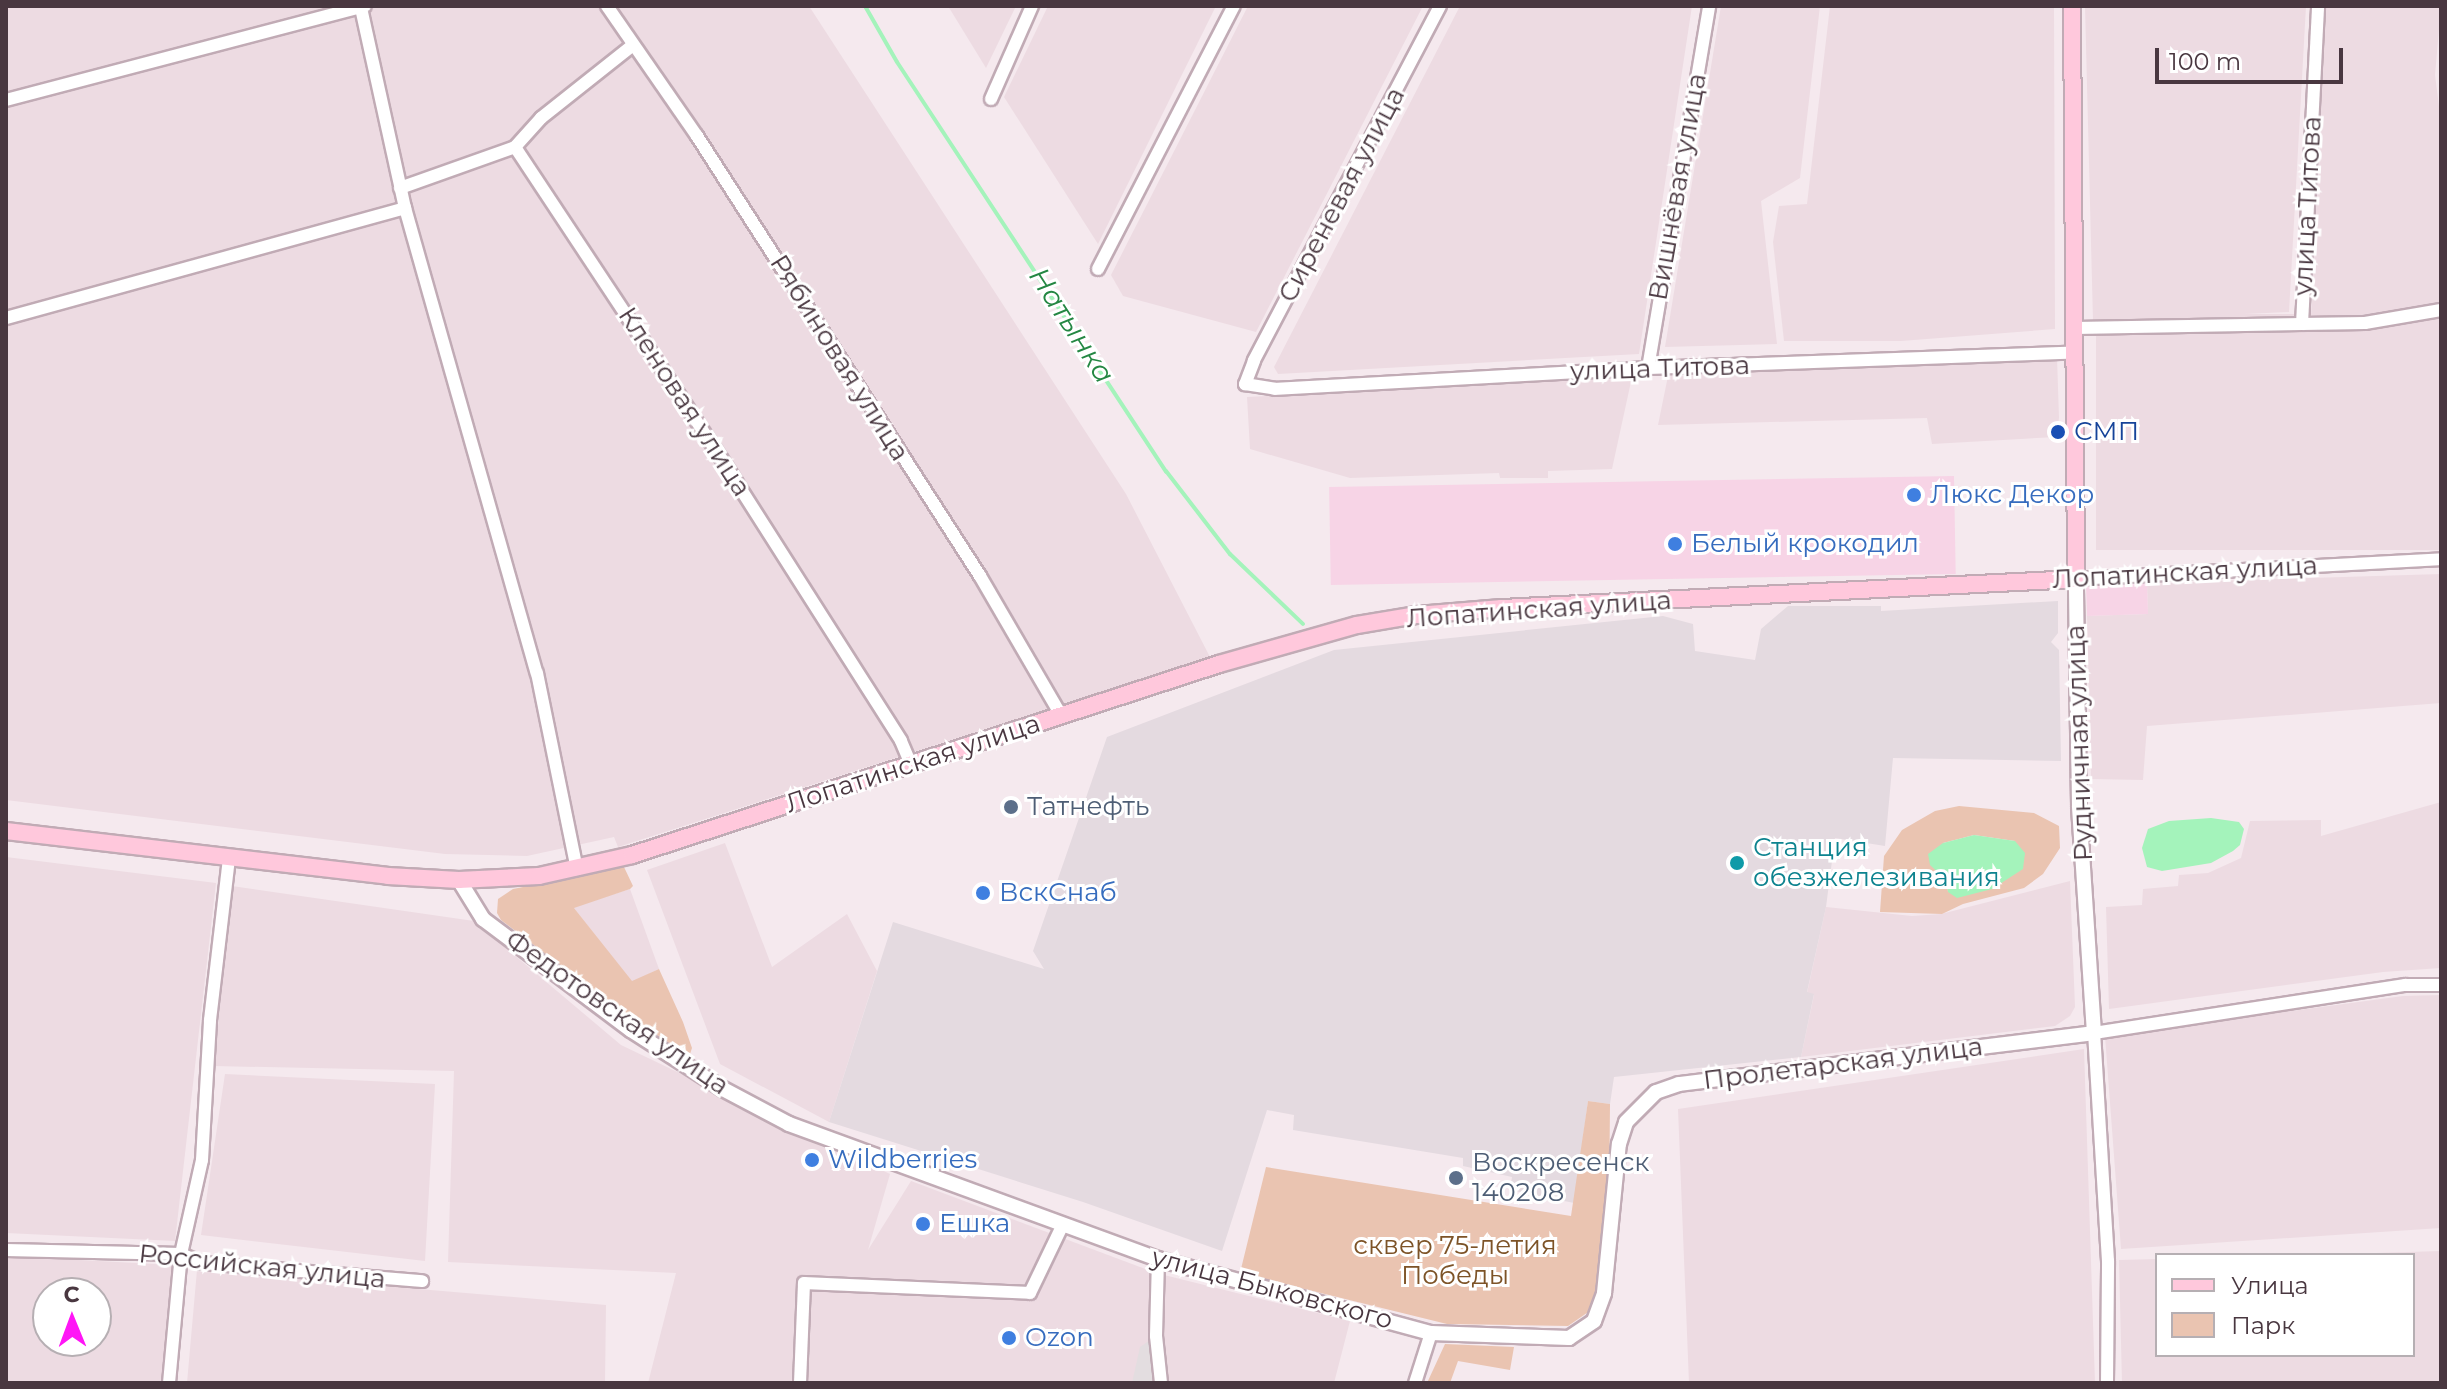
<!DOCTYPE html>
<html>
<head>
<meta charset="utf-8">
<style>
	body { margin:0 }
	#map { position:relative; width:2447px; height:1389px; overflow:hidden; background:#f5e9ee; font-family:Montserrat,sans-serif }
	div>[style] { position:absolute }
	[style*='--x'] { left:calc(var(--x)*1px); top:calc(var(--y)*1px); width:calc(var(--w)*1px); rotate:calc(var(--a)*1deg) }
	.residential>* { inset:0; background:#eddbe2; transform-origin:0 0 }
	.commercial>* { inset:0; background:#f7d4e6; transform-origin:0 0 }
	.industrial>* { inset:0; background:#e4dae0 }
	.green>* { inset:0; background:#eac4b1 }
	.parking>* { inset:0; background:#e3dde0 }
	.water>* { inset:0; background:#a4f3bb }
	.stream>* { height:4px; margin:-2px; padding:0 2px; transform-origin:2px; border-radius:2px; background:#a4f3bb }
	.roads { filter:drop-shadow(2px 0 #c1abb5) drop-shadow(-2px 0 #c1abb5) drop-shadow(0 2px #c1abb5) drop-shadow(0 -2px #c1abb5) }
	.minor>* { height:12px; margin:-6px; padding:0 6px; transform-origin:6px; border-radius:6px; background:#fff }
	.tertiary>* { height:14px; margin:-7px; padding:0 7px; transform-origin:7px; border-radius:7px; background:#fff }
	.secondary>* { height:16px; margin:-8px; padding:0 8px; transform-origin:8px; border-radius:8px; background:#ffc8dc }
	.dots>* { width:22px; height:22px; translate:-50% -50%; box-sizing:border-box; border:4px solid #fff; border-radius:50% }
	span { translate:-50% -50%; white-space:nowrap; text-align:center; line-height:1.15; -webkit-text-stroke:6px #fff; paint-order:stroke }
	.street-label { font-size:26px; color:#493740 }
	.transit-label { font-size:26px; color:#164399 }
	.left { translate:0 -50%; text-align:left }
	.shop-label { font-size:26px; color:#366cbe }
	.service-label { font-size:26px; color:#4e5e75 }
	.culture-label { font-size:26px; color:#0d838f }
	.park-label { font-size:26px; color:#7d5327 }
	.water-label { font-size:28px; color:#248743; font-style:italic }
	.frame { position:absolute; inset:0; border:8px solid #493740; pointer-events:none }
	.legend { position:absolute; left:2155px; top:1253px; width:260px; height:104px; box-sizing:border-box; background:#fff; border:2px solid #b6afb3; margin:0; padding:10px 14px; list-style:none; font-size:24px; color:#493740 }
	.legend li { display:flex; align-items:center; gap:16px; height:40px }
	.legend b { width:40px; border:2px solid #b6afb3 }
	.north { position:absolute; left:32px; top:1277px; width:80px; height:80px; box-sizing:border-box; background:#fff; border:2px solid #b6afb3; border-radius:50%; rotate:359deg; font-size:22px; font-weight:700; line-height:32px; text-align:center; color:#493740 }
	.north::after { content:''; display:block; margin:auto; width:28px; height:36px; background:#ff15f6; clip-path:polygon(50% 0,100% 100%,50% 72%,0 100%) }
	.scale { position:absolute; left:2155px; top:48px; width:188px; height:36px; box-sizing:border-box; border:4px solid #493740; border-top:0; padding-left:10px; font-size:24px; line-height:28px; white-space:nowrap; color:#493740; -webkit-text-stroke:6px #fff; paint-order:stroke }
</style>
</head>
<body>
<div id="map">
	<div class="residential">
		<i style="clip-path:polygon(6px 6px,809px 6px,1126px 494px,1210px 657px,618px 847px,614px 837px,527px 856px,445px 854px,6px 800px)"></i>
		<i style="clip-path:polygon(948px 6px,1016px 6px,986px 68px)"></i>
		<i style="clip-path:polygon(1048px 6px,1216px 6px,1098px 244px,1004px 97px)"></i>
		<i style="clip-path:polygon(1248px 6px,1423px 6px,1256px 332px,1123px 296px,1111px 275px)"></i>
		<i style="clip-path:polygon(1460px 6px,1692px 6px,1639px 354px,1278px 374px,1274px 367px)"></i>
		<i style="clip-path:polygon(1721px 6px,1820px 6px,1800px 178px,1761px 201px,1777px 344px,1665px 347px)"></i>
		<i style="clip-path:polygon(1830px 6px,2054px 6px,2055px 329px,1901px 341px,1784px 341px,1773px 242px,1779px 206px,1807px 204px)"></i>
		<i style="clip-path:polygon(2085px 6px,2306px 6px,2289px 312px,2093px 321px)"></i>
		<i style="clip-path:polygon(2323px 6px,2441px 6px,2435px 75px,2441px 122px,2441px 303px,2380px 316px,2311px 317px)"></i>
		<i style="left:2441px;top:314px;width:236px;height:345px;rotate:90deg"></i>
		<i style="clip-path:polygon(2057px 357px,2059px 418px,2056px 437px,1932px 444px,1927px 418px,1658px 425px,1668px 376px)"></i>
		<i style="clip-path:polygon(1632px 377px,1612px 469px,1548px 471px,1548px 478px,1500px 478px,1499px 473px,1350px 478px,1250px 449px,1247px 397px)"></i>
		<i style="clip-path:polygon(2441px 574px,2441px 703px,2147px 726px,2143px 780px,2091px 779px,2087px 616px,2148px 614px,2147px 583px)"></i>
		<i style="clip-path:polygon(2441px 802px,2441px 968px,2383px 972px,2109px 1009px,2106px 907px,2142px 905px,2143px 889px,2178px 886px,2179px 875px,2208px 873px,2241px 858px,2250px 821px,2321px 820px,2321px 836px)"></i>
		<i style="clip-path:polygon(725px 843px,772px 967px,847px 914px,877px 971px,829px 1122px,720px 1064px,647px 870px)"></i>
		<i style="clip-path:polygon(6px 857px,216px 883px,175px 1241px,6px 1233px)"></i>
		<i style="clip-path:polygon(2070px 881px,2075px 1007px,2070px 1016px,2055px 1026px,1801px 1057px,1814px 995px,1807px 993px,1826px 907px,1912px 916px,1941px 914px)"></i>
		<i style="clip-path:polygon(232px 886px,474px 921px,621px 1045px,890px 1174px,868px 1250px,911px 1181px,1156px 1273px,1350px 1321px,1334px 1383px,648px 1383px,676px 1273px,448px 1262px,454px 1071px,214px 1066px)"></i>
		<i style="clip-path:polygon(630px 889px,659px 969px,632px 982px,573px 907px)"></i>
		<i style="clip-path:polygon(2441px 995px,2441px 1228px,2121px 1249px,2105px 1036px,2403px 996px)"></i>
		<i style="clip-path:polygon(2084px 1049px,2095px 1383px,1689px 1383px,1678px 1109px)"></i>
		<i style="clip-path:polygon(225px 1074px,435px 1084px,425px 1261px,201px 1235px)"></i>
		<i style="clip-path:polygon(2441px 1251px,2441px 1383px,2122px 1383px,2119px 1260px,2157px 1259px,2157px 1355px,2413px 1355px,2413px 1255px,2310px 1255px)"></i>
		<i style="clip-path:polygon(evenodd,6px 1256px,172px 1265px,162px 1383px,6px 1383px,6px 1256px,48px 1293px,96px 1293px,96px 1341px,48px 1341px,48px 1293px)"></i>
		<i style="clip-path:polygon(197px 1270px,606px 1305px,605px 1383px,187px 1383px)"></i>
	</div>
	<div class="commercial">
		<i style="left:1954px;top:476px;width:98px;height:625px;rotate:89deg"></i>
		<i style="left:2147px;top:583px;width:31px;height:61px;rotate:88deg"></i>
	</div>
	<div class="industrial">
		<i style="clip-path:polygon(2058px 601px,2058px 633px,2051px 642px,2059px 650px,2061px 761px,1893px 758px,1885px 846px,1835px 838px,1826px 907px,1807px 992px,1814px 994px,1801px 1057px,1614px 1077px,1610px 1104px,1588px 1101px,1574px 1203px,1510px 1190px,1512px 1177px,1463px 1166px,1463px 1158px,1293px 1130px,1294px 1115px,1267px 1110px,1222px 1251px,1083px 1202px,829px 1122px,893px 922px,1044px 969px,1033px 951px,1107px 737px,1334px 650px,1663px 616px,1693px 624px,1695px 651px,1755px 660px,1761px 629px,1788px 606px,1881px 606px,1881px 611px)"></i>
	</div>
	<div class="green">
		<i style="clip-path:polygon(evenodd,1959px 806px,2034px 813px,2059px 826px,2060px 848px,2043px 874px,2024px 888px,1963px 904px,1942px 914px,1880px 912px,1884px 856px,1902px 830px,1935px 811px,1959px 806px,1974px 835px,2015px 841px,1948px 892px,1943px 843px,1974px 835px)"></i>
		<i style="clip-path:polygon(624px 867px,633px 886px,630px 889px,574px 908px,632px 981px,659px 969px,683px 1022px,692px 1048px,690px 1054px,677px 1049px,577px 978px,501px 920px,497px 913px,498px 899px,513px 889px)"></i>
		<i style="clip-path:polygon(1588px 1101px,1610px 1104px,1609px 1204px,1597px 1306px,1568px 1326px,1447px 1324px,1240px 1273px,1266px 1167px,1571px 1216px)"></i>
		<i style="clip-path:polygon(1445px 1344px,1514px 1347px,1510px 1370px,1458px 1361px,1450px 1383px,1427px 1383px)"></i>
	</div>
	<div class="parking">
		<i style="clip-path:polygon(1156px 1336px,1161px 1383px,1132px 1383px,1140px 1347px)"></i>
	</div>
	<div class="water">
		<i style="clip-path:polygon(2211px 818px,2239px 822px,2244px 829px,2240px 845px,2233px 851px,2211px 863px,2162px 871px,2147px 867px,2142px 848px,2148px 829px,2169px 821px)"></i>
		<i style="clip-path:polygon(1974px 835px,2015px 841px,2025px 853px,2023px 869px,1992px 889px,1957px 898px,1948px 892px,1946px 880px,1930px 865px,1928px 854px,1943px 843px)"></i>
	</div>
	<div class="stream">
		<i style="--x:865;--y:6;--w:64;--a:60.3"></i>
		<i style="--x:897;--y:62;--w:490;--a:56.7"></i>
		<i style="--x:1166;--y:471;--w:105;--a:52.4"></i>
		<i style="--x:1230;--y:554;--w:101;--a:43.8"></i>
	</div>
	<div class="roads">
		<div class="minor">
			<i style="--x:607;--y:6;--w:158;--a:55.3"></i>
			<i style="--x:697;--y:136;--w:523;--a:57.25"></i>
			<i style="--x:980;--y:576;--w:161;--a:59.8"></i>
			<i style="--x:1440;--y:6;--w:401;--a:117.7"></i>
			<i style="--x:1254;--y:361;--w:25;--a:111"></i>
			<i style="--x:1245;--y:384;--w:30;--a:9"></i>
			<i style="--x:1275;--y:389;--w:374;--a:-3.2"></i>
			<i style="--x:1648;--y:368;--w:427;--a:-2.1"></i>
			<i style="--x:361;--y:8;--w:205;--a:77.6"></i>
			<i style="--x:405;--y:208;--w:483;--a:74.2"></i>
			<i style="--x:537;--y:673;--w:200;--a:78.5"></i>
			<i style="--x:991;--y:99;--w:102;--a:-66.2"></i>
			<i style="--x:6;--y:100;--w:371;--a:-14.7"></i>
			<i style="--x:515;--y:147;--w:39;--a:-48"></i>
			<i style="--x:541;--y:118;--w:117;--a:-38.4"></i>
			<i style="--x:400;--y:188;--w:122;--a:-19.6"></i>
			<i style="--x:515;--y:147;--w:373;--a:56.5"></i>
			<i style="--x:721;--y:458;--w:335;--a:57.5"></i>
			<i style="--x:901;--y:741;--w:25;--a:67"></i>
			<i style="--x:1098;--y:269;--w:296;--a:-62.7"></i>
			<i style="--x:6;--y:318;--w:414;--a:-15.4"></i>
			<i style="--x:2302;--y:324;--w:63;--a:-0.9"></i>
			<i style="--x:2365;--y:323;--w:77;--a:-9.7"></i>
			<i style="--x:2075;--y:328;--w:227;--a:-1"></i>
			<i style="--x:2302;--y:324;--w:318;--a:-87.1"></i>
			<i style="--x:1648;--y:368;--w:367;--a:-80.4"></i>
			<i style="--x:2076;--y:579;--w:366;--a:-3.1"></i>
			<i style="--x:6;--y:1250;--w:175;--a:1.3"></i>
			<i style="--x:181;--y:1254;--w:23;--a:23"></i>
			<i style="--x:202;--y:1263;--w:221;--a:4.7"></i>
			<i style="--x:1158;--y:1259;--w:77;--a:91.5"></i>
			<i style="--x:1156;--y:1336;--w:47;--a:83.9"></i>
			<i style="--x:169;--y:1383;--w:130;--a:-84.7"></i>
			<i style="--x:181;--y:1254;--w:96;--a:-77.4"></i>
			<i style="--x:202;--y:1160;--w:140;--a:-86.7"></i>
			<i style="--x:210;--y:1020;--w:163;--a:-83.3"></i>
			<i style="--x:800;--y:1383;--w:100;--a:-87.7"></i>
			<i style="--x:804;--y:1283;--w:226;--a:2.5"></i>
			<i style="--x:1030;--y:1293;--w:76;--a:-64.4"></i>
			<i style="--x:1415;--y:1383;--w:52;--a:-72.3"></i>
			<i style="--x:2107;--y:1383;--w:122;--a:-89.5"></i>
			<i style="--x:2108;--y:1261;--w:228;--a:-93.5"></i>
			<i style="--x:2094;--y:1033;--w:315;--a:-8.8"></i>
			<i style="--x:2405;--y:985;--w:36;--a:0"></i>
		</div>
		<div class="tertiary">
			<i style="--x:459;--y:880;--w:46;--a:58.4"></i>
			<i style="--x:483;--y:919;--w:185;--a:36.9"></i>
			<i style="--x:631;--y:1030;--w:109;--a:32.7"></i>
			<i style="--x:723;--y:1089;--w:75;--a:27.9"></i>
			<i style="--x:789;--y:1124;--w:393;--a:20.1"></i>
			<i style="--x:1158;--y:1259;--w:283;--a:15.2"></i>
			<i style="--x:1431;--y:1333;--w:138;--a:2.1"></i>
			<i style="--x:1569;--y:1338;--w:30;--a:-34"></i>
			<i style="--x:1594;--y:1321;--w:30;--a:-70"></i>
			<i style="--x:1604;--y:1293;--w:150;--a:-84.3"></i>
			<i style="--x:1619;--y:1144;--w:23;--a:-72"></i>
			<i style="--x:1626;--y:1122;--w:42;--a:-45"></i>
			<i style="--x:1656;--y:1092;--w:24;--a:-19"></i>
			<i style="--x:1679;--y:1084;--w:418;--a:-7"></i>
			<i style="--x:2094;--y:1033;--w:228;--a:-93.8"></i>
			<i style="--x:2079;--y:805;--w:226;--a:-90.8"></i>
		</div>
		<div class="secondary">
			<i style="--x:6;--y:831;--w:385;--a:6.7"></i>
			<i style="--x:388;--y:876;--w:71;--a:3.2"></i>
			<i style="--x:459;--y:880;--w:80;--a:-2.9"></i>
			<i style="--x:539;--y:876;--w:95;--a:-12.7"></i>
			<i style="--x:632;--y:855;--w:617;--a:-18.02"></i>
			<i style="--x:1219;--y:664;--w:143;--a:-15.8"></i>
			<i style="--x:1357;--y:625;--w:61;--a:-9.5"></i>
			<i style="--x:1417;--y:615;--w:85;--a:-4.7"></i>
			<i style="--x:1502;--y:608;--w:575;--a:-2.89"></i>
			<i style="--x:2076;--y:579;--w:573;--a:-90.4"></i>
		</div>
	</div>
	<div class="dots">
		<i style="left:2058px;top:432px;background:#1a4fb4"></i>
		<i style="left:1914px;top:495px;background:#3f7fe0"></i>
		<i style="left:1675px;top:544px;background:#3f7fe0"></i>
		<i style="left:1011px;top:807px;background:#5c6f8a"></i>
		<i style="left:1737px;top:863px;background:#0f9aa8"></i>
		<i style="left:983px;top:893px;background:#3f7fe0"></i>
		<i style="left:812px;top:1160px;background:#3f7fe0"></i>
		<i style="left:1456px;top:1178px;background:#5c6f8a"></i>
		<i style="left:923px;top:1224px;background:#3f7fe0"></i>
		<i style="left:1009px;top:1338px;background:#3f7fe0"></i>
	</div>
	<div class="street-label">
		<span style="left:1678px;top:187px;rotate:-80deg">Вишнёвая улица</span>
		<span style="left:1342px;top:195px;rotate:-62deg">Сиреневая улица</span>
		<span style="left:2308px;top:206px;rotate:-87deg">улица Титова</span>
		<span style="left:839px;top:358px;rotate:58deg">Рябиновая улица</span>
		<span style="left:1660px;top:369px;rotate:-2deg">улица Титова</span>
		<span style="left:684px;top:402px;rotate:57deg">Кленовая улица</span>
		<span style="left:2185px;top:573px;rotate:-3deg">Лопатинская улица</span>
		<span style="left:1539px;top:610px;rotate:-4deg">Лопатинская улица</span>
		<span style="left:2080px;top:743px;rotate:-92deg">Рудничная улица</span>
		<span style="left:913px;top:764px;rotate:-18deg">Лопатинская улица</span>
		<span style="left:617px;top:1013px;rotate:35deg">Федотовская улица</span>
		<span style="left:1843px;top:1064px;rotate:-7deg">Пролетарская улица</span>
		<span style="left:262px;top:1267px;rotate:6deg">Российская улица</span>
		<span style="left:1272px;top:1289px;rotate:15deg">улица Быковского</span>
	</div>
	<div class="transit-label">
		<span class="left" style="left:2074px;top:432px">СМП</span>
	</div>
	<div class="shop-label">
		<span class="left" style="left:1930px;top:495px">Люкс Декор</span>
		<span class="left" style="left:1691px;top:544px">Белый крокодил</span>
		<span class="left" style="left:999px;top:893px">ВскСнаб</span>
		<span class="left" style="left:828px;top:1160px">Wildberries</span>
		<span class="left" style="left:939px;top:1224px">Ешка</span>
		<span class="left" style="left:1025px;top:1338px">Ozon</span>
	</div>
	<div class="service-label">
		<span class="left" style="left:1027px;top:807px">Татнефть</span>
		<span class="left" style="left:1472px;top:1178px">Воскресенск<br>140208</span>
	</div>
	<div class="culture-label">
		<span class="left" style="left:1753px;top:863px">Станция<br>обезжелезивания</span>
	</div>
	<div class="park-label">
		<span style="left:1455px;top:1261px">сквер 75-летия<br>Победы</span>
	</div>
	<div class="water-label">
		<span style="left:1072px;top:325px;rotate:57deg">Натынка</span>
	</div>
	<div class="frame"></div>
	<ul class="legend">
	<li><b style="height:10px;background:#ffc8dc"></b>Улица</li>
	<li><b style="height:22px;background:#eac4b1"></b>Парк</li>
	</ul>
	<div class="north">С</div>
	<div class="scale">100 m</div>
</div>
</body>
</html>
